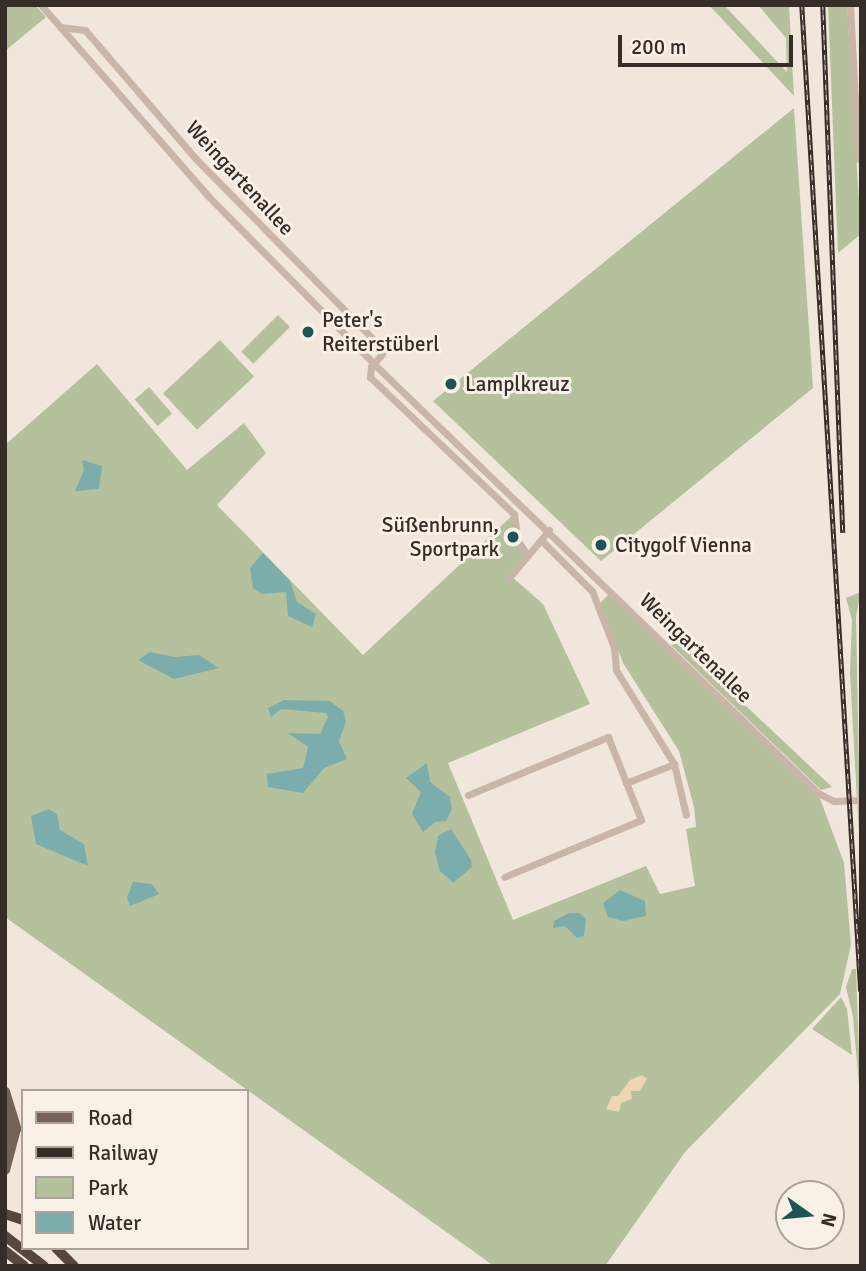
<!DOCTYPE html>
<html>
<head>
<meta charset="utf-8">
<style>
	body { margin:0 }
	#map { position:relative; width:866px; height:1271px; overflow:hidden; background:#f1e6db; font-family:Signika,sans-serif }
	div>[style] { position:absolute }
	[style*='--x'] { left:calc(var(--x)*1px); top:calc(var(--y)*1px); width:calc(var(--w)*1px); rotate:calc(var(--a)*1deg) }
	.green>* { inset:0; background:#b5c09c; transform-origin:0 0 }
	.sand>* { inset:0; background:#ecd6b3 }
	.water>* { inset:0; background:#7badad }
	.minor>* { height:7px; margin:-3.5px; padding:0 3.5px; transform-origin:3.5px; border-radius:3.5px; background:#c9b6a8 }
	.major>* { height:9px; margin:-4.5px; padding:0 4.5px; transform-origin:4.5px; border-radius:4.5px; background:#776259 }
	.highway>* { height:10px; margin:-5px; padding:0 5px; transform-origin:5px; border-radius:5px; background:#56463f }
	.rail>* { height:4.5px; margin-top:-2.25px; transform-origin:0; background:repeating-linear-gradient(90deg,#f9f0e8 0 5px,#362c28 0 10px); box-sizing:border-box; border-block:2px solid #362c28 }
	.dots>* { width:19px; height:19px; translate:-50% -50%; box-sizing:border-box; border:4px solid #f9f0e8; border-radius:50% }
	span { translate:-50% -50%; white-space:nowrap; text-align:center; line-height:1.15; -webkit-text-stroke:6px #f9f0e8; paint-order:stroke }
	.street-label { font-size:21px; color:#362c28 }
	.poi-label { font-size:21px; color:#362c28 }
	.left { translate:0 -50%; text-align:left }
	.right { translate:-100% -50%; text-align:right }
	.frame { position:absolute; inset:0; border:7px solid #362c28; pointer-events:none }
	.legend { position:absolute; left:21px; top:1089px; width:228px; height:161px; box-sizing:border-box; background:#f9f0e8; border:2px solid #aba29b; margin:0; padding:9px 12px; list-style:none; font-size:21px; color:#362c28 }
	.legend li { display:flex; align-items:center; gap:14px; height:35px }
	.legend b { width:35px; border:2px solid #aba29b }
	.north { position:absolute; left:775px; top:1180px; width:70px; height:70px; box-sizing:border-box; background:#f9f0e8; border:2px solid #aba29b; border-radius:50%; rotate:105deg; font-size:19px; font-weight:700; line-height:28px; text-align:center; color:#362c28 }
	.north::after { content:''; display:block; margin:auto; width:24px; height:32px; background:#1e5456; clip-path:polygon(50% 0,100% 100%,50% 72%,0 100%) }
	.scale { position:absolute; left:618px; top:35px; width:175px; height:32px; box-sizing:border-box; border:4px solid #362c28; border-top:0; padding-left:9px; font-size:21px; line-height:24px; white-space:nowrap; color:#362c28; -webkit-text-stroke:5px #f9f0e8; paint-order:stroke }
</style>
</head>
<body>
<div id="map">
	<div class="green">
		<i style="clip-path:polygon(5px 5px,35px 5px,46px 17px,5px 51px)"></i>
		<i style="clip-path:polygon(709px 5px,724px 5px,787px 72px,786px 38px,758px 5px,789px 5px,794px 96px)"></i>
		<i style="clip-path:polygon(828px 5px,847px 5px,861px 234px,838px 253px)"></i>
		<i style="clip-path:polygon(794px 108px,813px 388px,601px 561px,433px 401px)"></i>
		<i style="left:278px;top:315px;width:17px;height:52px;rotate:45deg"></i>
		<i style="left:220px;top:340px;width:50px;height:78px;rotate:47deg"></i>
		<i style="clip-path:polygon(97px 364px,187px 470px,244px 423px,266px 453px,217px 505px,363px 655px,514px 514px,517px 537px,527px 555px,511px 576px,543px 604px,590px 704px,448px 763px,513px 920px,646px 866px,660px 894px,695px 886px,686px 829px,696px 827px,694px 807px,679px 751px,623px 663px,600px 603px,612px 591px,818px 793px,844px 863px,851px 945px,840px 994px,685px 1152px,605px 1266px,494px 1266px,5px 917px,5px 445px)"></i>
		<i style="left:149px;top:387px;width:35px;height:19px;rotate:49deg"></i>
		<i style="clip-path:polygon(861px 592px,856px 616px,861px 872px,850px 673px,852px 620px,846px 598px)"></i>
		<i style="clip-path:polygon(679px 643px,832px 787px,821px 790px,671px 645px)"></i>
		<i style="clip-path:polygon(852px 969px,856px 969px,861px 1108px,853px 1017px,846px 987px)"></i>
		<i style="clip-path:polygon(841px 997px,847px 1009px,852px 1055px,812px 1029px)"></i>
	</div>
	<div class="sand">
		<i style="clip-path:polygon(642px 1075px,647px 1079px,640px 1091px,631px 1091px,632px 1099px,621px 1103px,619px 1112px,606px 1109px,612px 1096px,618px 1096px,630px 1080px)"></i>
	</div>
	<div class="water">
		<i style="clip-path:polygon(82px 460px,102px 466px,99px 489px,75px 491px,84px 470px)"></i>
		<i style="clip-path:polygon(263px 553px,290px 581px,297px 602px,316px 614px,312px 627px,288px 616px,286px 592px,262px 594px,253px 588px,250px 568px)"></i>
		<i style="clip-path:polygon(150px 652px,175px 657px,199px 655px,219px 668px,174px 679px,138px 660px)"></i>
		<i style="clip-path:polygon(284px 700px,330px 701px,343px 711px,346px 721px,339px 742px,347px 759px,324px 768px,303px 793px,268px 787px,267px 774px,303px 768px,308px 747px,288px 733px,320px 734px,328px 717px,326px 713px,281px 709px,271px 717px,268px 708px)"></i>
		<i style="clip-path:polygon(427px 763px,430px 782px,450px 797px,452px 809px,446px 821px,435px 822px,423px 832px,412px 814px,421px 792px,406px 778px)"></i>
		<i style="clip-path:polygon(49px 809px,57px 814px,60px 830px,84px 844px,88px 866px,36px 844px,31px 816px)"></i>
		<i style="clip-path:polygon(451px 829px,471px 860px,472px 867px,453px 883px,440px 871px,435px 853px,438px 836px)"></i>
		<i style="clip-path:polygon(133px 882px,152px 884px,159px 894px,130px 906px,127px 898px)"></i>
		<i style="clip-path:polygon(620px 890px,645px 901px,646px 916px,623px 921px,608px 917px,603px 903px)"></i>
		<i style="clip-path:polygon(569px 913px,579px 913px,586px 919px,584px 936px,577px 938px,565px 926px,553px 928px,554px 921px)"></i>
	</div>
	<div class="minor">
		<i style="--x:41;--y:5;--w:254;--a:48.8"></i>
		<i style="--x:208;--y:196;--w:236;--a:45.3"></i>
		<i style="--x:374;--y:364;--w:617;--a:44.02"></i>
		<i style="--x:818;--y:793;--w:18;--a:27"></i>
		<i style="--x:834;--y:801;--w:27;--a:-2"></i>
		<i style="--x:850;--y:5;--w:154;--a:87"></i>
		<i style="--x:60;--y:27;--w:25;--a:7"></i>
		<i style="--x:85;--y:30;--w:170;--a:49.3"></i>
		<i style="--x:196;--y:159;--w:261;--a:45.5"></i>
		<i style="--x:379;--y:345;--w:9;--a:72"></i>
		<i style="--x:382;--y:354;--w:17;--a:130"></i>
		<i style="--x:371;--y:367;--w:10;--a:96"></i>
		<i style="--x:370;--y:377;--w:199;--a:43.6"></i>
		<i style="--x:514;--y:514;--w:27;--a:82"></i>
		<i style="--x:518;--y:541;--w:17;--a:57"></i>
		<i style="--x:541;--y:540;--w:72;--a:45"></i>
		<i style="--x:592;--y:591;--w:60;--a:68.6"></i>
		<i style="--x:614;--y:647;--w:23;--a:85"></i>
		<i style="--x:616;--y:670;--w:110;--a:58.3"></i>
		<i style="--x:674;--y:764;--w:52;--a:76.8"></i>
		<i style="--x:508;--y:579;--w:64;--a:-50.1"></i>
		<i style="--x:626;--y:783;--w:52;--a:-21.6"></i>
		<i style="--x:468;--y:795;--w:152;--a:-22.5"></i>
		<i style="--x:608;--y:737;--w:89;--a:68.3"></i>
		<i style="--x:641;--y:820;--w:148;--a:157.4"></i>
	</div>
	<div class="major">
		<i style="--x:5;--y:1091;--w:39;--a:73"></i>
		<i style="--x:16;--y:1128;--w:43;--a:104.7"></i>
		<i style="--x:5;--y:1111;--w:17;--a:77"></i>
		<i style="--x:9;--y:1128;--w:28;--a:98"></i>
	</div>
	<div class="highway">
		<i style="--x:5;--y:1214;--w:19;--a:18"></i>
		<i style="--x:5;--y:1236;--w:49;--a:37.6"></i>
		<i style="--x:56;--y:1248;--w:25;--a:45"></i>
		<i style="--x:5;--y:1251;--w:24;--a:38"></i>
	</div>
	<div class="rail">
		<i style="--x:802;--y:5;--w:988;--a:86.58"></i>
		<i style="--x:823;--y:5;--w:528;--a:87.83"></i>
	</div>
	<div class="dots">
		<i style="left:308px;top:332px;background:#1e5456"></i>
		<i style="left:451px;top:384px;background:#1e5456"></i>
		<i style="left:513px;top:537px;background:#1e5456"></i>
		<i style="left:601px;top:545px;background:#1e5456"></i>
	</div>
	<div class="street-label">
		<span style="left:240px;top:178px;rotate:47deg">Weingartenallee</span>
		<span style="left:696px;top:648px;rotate:44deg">Weingartenallee</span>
	</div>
	<div class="poi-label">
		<span class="left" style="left:322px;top:332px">Peter's<br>Reiterstüberl</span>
		<span class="left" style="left:465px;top:384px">Lamplkreuz</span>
		<span class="right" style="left:499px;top:537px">Süßenbrunn,<br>Sportpark</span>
		<span class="left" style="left:615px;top:545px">Citygolf Vienna</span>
	</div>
	<div class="frame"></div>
	<ul class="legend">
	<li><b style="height:9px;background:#776259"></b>Road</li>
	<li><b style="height:9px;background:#362c28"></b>Railway</li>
	<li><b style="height:19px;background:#b5c09c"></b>Park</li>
	<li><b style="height:19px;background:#7badad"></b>Water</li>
	</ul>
	<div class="north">N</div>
	<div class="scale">200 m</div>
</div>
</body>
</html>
